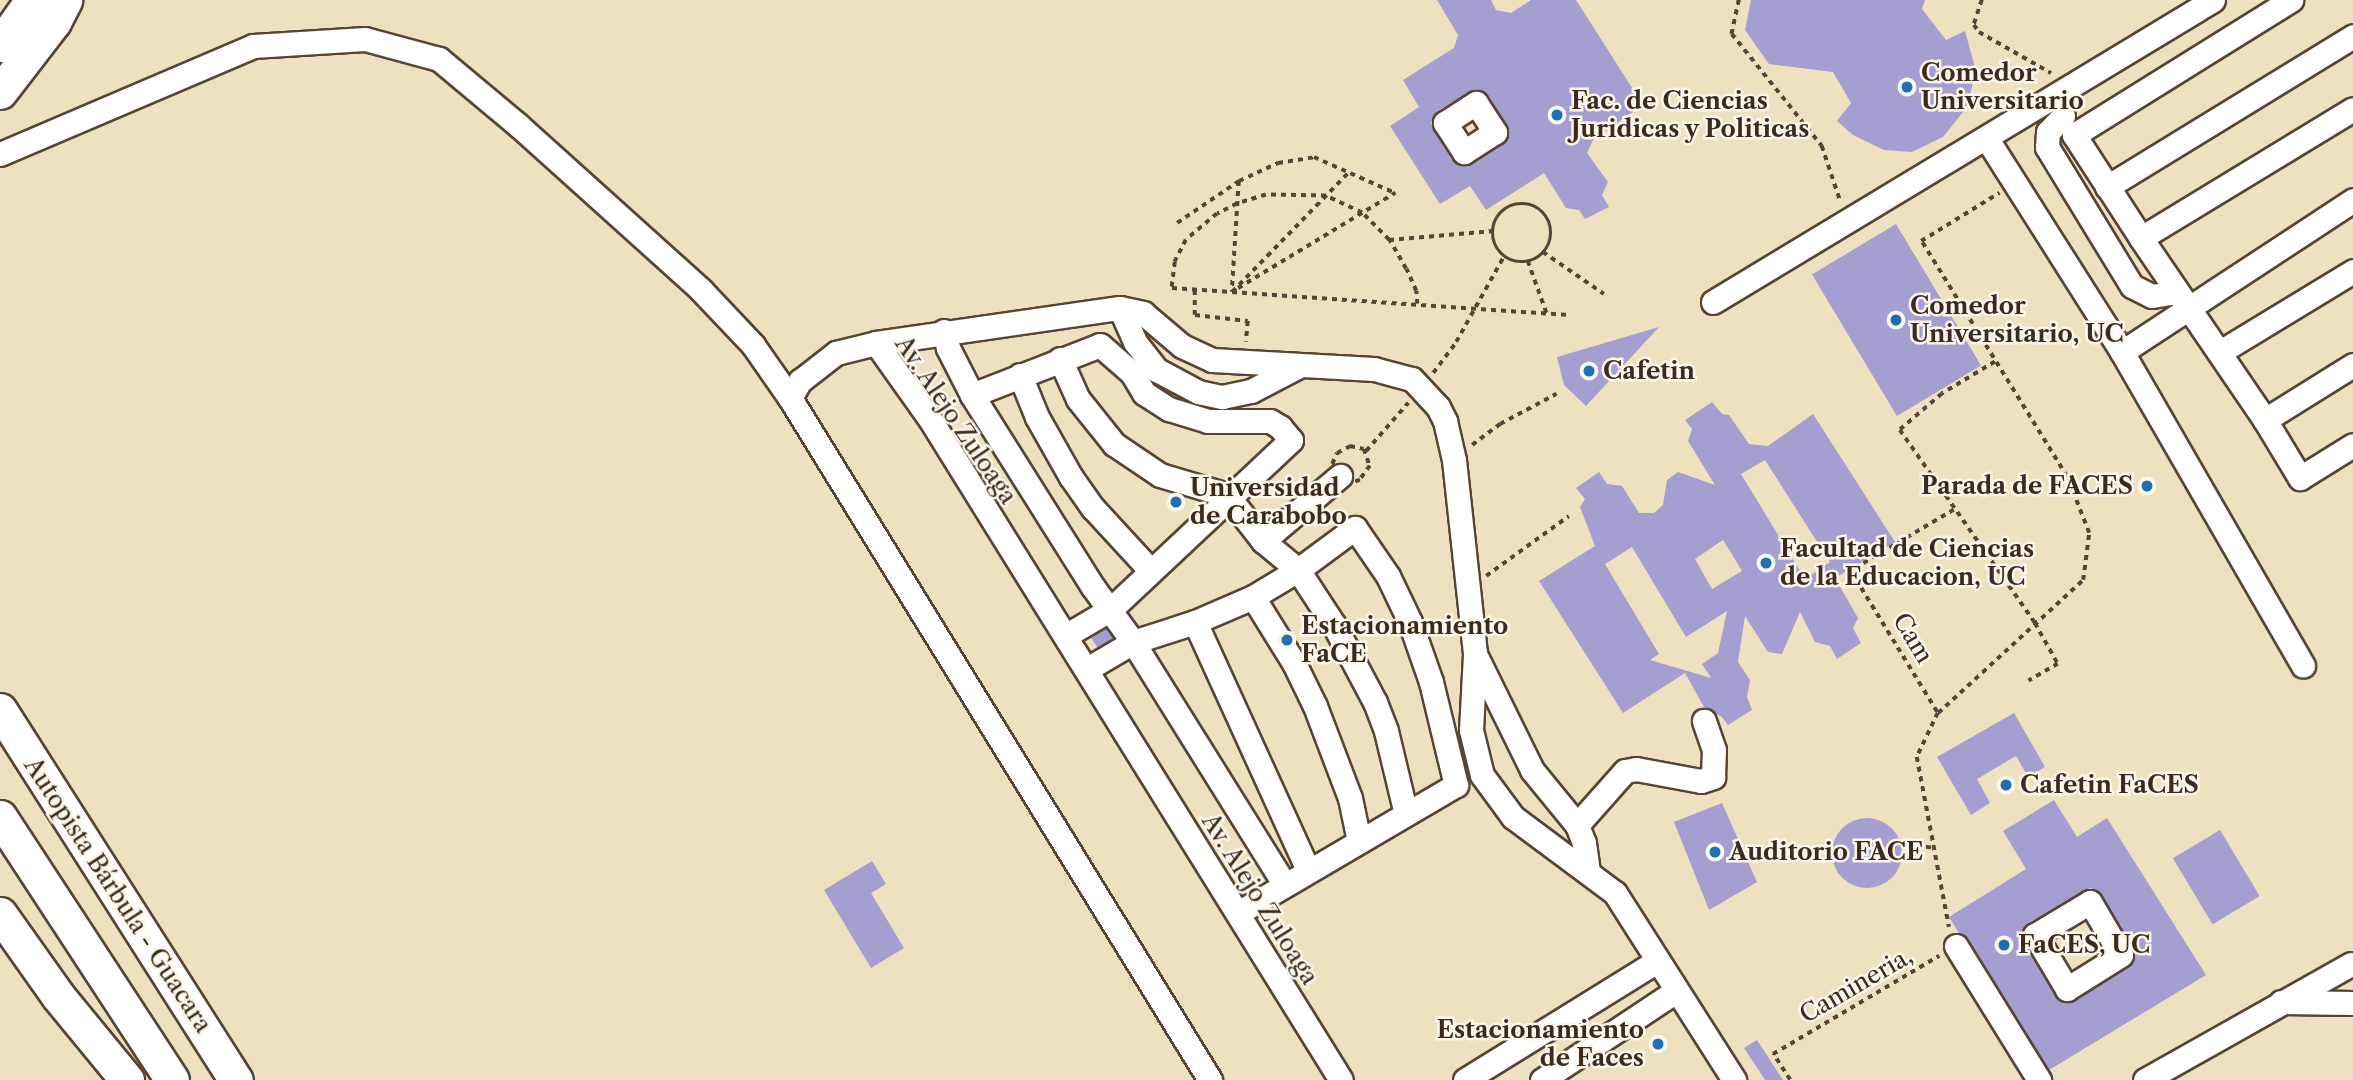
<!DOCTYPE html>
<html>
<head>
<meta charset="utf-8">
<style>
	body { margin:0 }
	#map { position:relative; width:2353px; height:1080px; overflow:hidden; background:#ede1c0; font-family:"Libre Caslon Text",serif }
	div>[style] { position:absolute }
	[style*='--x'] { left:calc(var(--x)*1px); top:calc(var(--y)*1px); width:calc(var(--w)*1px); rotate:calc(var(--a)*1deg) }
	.building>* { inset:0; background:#a59ed0; transform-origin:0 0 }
	.round { border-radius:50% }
	.path>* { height:3.5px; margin-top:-1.75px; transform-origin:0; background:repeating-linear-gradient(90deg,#564536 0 5px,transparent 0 10px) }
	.path>.ring { margin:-1.75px; padding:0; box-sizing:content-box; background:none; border:3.5px solid #564536; border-radius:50% }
	.roads { filter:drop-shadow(2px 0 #564536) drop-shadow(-2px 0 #564536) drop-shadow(0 2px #564536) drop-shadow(0 -2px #564536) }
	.minor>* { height:23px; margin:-11.5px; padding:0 11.5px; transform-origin:11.5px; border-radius:11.5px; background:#fff }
	.highway>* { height:33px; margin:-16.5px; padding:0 16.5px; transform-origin:16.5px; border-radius:16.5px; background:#fff }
	.dots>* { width:19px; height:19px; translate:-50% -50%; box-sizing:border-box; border:4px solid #fbf7ec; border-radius:50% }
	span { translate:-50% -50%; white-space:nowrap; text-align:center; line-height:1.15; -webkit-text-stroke:5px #fbf7ec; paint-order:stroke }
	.poi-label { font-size:24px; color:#3b2a1e; font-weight:700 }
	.left { translate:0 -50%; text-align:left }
	.right { translate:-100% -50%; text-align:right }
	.street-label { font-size:24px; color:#3b2a1e }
</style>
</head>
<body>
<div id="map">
	<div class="building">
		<i style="clip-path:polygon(evenodd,1437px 0,1491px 0,1496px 10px,1511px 13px,1531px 0,1576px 0,1643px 105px,1593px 140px,1587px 153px,1608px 182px,1602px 195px,1609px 207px,1585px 219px,1579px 210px,1566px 208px,1544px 173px,1486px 210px,1470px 186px,1440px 204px,1390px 126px,1419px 107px,1403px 80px,1454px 48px,1458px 35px,1437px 0,1476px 89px,1488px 95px,1509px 132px,1503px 144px,1464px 166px,1452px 160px,1431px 123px,1437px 111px,1476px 89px)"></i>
		<i style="clip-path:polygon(1751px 0,1925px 0,1922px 9px,1946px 40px,1965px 31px,1976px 71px,1967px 107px,1943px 137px,1912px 152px,1884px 150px,1853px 135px,1837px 121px,1851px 103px,1833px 72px,1769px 64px,1745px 30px)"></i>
		<i style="left:1896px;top:224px;width:165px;height:98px;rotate:59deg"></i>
		<i style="clip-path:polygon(1659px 327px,1586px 406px,1564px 385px,1557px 357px)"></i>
		<i style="clip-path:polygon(evenodd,1712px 402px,1722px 414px,1729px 415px,1749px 444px,1768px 446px,1813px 414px,1895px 542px,1835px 578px,1858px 618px,1853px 628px,1861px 643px,1837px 659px,1830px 646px,1815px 642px,1800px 612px,1782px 654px,1768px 652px,1745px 616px,1738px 662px,1750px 680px,1747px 697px,1752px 710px,1728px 725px,1722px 717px,1704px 707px,1685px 673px,1623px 713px,1539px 581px,1595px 546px,1580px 507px,1585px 499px,1576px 488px,1599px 472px,1607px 484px,1622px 486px,1639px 513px,1654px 513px,1663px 505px,1667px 480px,1678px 472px,1715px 485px,1688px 441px,1692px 429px,1685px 420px,1712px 402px,1765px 460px,1830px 562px,1805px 579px,1741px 474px,1765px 460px,1712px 402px,1723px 540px,1742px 571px,1712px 589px,1695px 559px,1723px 540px,1712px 402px,1632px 547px,1686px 637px,1727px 611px,1718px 653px,1702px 664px,1711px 678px,1650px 660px,1659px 654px,1605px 564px,1632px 547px)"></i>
		<i style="left:1106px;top:628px;width:12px;height:18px;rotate:55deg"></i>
		<i style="clip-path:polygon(2014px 713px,2045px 767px,2028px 777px,2016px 756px,1977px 779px,1990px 803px,1971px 815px,1937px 757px)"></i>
		<i style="clip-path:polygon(evenodd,2054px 800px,2077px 837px,2107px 818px,2206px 975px,2049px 1070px,1968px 939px,1959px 933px,1949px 917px,2026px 869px,2003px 831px,2054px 800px,2090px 888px,2102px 895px,2135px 955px,2128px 967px,2067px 1003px,2055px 996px,2021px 934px,2028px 923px,2090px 888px)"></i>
		<i style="clip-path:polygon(1722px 803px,1757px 882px,1709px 910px,1674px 822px)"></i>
		<i class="round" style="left:1832px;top:818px;width:70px;height:70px"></i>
		<i style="left:2220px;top:830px;width:77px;height:55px;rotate:59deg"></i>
		<i style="clip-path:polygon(872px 861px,886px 884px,871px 893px,904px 948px,871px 968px,824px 890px)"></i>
		<i style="clip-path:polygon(1757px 1040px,1783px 1080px,1765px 1080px,1744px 1048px)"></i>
	</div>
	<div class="path">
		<i style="--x:1739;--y:0;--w:35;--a:102"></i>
		<i style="--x:1732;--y:34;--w:144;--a:51.2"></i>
		<i style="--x:1822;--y:146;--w:57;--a:71.6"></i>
		<i style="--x:1982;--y:0;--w:26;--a:108"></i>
		<i style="--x:1974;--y:25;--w:9;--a:54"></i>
		<i style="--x:1979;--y:32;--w:83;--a:29.7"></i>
		<i style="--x:1239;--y:181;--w:111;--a:93.6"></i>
		<i style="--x:1232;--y:292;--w:168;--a:-45.7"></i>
		<i class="ring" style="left:1493px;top:204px;width:54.5px;height:54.5px"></i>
		<i style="--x:1177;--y:223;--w:75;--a:-34.1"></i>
		<i style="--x:1239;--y:181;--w:43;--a:-24.8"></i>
		<i style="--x:1278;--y:163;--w:36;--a:-9"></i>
		<i style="--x:1314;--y:157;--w:89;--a:24"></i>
		<i style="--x:1389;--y:240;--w:105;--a:-4.9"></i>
		<i style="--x:1543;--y:252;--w:74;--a:34.5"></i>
		<i style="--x:1528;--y:261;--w:56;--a:70.3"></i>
		<i style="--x:1238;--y:288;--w:184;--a:-31.2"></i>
		<i style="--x:1195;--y:290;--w:25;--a:90"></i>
		<i style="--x:1195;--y:315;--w:53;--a:6.5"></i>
		<i style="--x:1248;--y:321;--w:21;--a:95"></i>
		<i style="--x:1417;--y:304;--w:13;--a:-94"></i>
		<i style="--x:1416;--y:291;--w:24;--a:-114"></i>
		<i style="--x:1406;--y:269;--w:34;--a:-120"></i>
		<i style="--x:1389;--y:240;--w:38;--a:-135"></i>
		<i style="--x:1362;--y:213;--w:40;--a:-155"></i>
		<i style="--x:1326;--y:196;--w:60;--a:-179"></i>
		<i style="--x:1266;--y:195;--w:30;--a:163"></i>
		<i style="--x:1237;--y:204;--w:22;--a:153"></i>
		<i style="--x:1217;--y:214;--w:40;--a:140"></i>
		<i style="--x:1186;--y:240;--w:25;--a:117"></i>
		<i style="--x:1175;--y:262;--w:26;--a:97"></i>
		<i style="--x:1172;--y:288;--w:398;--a:3.9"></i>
		<i style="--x:1995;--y:362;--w:62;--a:148.9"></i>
		<i style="--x:1942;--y:394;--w:55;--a:139.4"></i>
		<i style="--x:1900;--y:430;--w:236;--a:55"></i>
		<i style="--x:2035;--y:623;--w:47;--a:60.7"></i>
		<i style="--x:2058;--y:664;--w:34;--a:150"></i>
		<i style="--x:1433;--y:373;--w:39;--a:-53"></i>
		<i style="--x:1456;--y:342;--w:98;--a:-60.8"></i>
		<i style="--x:1472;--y:445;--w:35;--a:-37"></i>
		<i style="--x:1500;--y:424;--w:64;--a:-28.2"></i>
		<i style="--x:1350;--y:446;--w:14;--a:12"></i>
		<i style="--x:1364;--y:449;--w:18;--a:71"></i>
		<i style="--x:1370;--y:466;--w:17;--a:126"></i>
		<i style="--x:1360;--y:480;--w:14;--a:159"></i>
		<i style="--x:1347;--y:485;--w:26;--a:-126"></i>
		<i style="--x:1332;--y:464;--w:12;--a:-66"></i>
		<i style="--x:1337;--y:453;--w:15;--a:-28"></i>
		<i style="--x:1366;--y:451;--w:64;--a:-48.8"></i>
		<i style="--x:1954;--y:510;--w:120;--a:149.4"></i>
		<i style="--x:1851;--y:571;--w:167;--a:58.5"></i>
		<i style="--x:1938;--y:713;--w:197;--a:-42.5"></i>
		<i style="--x:2083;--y:580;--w:47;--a:-82.7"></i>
		<i style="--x:2089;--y:533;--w:60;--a:-111.4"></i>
		<i style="--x:2067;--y:477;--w:278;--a:-121.7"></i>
		<i style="--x:1921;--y:241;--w:92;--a:-31.6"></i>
		<i style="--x:1486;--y:576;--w:102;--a:-35.9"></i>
		<i style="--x:1938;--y:713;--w:49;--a:115.5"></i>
		<i style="--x:1917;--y:757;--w:173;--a:79.3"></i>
		<i style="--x:1906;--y:844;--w:28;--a:8"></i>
		<i style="--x:1790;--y:1080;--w:31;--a:-123"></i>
		<i style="--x:1773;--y:1054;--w:193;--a:-30.6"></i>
	</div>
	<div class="roads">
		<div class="minor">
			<i style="--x:1476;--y:103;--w:35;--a:57"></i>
			<i style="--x:1495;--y:132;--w:37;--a:147"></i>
			<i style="--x:1464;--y:152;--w:35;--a:-123"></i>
			<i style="--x:1445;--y:123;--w:37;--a:-33"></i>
			<i style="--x:2063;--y:116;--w:22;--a:133"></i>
			<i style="--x:2048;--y:132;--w:15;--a:94"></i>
			<i style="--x:2047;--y:147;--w:163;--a:58.6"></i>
			<i style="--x:2132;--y:286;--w:22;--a:27"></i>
			<i style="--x:2152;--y:296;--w:24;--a:-9"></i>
			<i style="--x:1987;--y:139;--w:252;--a:57.6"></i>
			<i style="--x:2122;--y:352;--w:277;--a:-33.3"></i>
			<i style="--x:0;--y:154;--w:275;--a:-23.1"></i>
			<i style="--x:253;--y:46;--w:112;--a:-3.6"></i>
			<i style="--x:365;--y:39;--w:77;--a:15.1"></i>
			<i style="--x:439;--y:59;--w:103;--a:39.9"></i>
			<i style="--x:518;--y:125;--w:246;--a:42"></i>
			<i style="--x:701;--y:290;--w:76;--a:46.6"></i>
			<i style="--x:753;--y:345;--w:65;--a:55.1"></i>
			<i style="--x:790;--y:398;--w:801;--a:58.37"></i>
			<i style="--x:2107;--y:187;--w:289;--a:-31.5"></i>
			<i style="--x:2141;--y:238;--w:123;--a:-123"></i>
			<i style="--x:2074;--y:135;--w:256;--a:-31.9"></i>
			<i style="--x:1713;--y:302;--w:584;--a:-31.13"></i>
			<i style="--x:1120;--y:308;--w:37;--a:66"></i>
			<i style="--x:1135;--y:342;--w:36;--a:52"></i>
			<i style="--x:1157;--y:370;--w:47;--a:28.2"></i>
			<i style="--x:1198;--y:392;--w:25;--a:12"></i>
			<i style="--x:1222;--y:397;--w:30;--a:-12"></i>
			<i style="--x:1251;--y:391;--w:54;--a:-27.5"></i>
			<i style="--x:944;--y:331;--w:17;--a:77"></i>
			<i style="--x:948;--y:348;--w:53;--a:62.9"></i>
			<i style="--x:972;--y:395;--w:227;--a:57.8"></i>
			<i style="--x:1093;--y:587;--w:68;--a:54"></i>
			<i style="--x:1133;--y:642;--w:285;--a:58"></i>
			<i style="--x:876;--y:343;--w:246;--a:-8.2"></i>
			<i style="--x:1120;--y:308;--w:24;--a:12"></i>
			<i style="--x:1143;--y:313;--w:51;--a:40.2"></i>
			<i style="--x:1182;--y:346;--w:33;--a:25"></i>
			<i style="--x:1212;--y:360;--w:162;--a:3.2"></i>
			<i style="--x:1374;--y:369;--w:39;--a:15"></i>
			<i style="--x:1412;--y:379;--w:38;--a:47"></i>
			<i style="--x:1438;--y:407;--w:16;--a:63"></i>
			<i style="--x:1445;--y:421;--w:40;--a:77"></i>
			<i style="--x:1454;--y:460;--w:195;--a:83.8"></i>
			<i style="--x:1475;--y:654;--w:76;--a:93"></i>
			<i style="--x:1471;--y:730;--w:46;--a:76.3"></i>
			<i style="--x:1482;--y:775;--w:52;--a:53.6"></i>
			<i style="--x:1513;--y:817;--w:127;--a:36.7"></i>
			<i style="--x:1615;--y:893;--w:222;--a:57.5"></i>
			<i style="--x:2122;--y:352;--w:362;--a:60"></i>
			<i style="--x:2220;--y:352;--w:156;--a:-31.3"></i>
			<i style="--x:1060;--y:359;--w:44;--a:65.8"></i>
			<i style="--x:1078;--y:399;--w:58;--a:51.3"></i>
			<i style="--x:1114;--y:444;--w:55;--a:34"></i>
			<i style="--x:1160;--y:475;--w:59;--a:16.6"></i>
			<i style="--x:1217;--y:492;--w:16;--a:30"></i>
			<i style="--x:1231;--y:500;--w:52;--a:52"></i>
			<i style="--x:1263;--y:541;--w:45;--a:39.6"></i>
			<i style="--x:1298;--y:570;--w:66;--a:56.8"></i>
			<i style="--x:1334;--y:625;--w:87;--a:62"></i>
			<i style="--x:1375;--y:702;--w:31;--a:69"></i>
			<i style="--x:1386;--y:731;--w:85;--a:76.5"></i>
			<i style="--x:2353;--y:365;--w:104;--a:148"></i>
			<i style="--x:2265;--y:420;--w:68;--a:58.9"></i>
			<i style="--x:2300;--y:478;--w:62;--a:-31.9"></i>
			<i style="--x:1020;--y:375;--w:45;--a:68"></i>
			<i style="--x:1037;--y:417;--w:69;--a:60.5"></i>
			<i style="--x:1071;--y:477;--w:38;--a:55"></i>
			<i style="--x:1093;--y:508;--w:84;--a:47.4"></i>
			<i style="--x:972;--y:395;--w:137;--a:-21.3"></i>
			<i style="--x:1100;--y:345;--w:43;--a:41.2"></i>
			<i style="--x:1132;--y:373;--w:23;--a:59"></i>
			<i style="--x:1144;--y:393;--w:30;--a:33"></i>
			<i style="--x:1169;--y:409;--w:41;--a:17.1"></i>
			<i style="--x:1208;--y:421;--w:62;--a:0"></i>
			<i style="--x:1270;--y:421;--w:12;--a:31"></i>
			<i style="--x:1280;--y:427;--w:17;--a:50"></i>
			<i style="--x:1291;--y:440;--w:247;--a:136.8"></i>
			<i style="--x:1111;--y:609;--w:53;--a:149.6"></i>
			<i style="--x:790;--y:398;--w:20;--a:-60"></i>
			<i style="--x:800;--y:381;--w:46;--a:-37.9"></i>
			<i style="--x:836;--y:353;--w:41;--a:-14"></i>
			<i style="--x:876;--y:343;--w:93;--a:54.6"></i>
			<i style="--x:930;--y:419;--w:778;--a:58.13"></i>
			<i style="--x:2265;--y:420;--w:220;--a:-124.3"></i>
			<i style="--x:2141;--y:238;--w:248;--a:-31.3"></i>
			<i style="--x:1263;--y:541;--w:101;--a:-40.2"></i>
			<i style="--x:1253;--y:597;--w:78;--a:58.2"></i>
			<i style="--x:1294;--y:663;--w:48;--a:64"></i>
			<i style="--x:1315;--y:706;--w:98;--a:69.2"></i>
			<i style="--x:1350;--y:798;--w:44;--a:78.2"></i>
			<i style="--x:1195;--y:622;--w:273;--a:65.5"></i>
			<i style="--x:1475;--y:654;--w:129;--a:63.8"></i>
			<i style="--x:1532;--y:770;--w:71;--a:50.7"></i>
			<i style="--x:1577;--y:825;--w:19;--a:69"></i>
			<i style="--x:1584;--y:843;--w:29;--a:82"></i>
			<i style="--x:1087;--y:669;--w:53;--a:-30.4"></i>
			<i style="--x:1133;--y:642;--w:65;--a:-17.9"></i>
			<i style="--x:1195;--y:622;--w:63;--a:-23.3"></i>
			<i style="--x:1253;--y:597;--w:52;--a:-31"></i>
			<i style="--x:1298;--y:570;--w:71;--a:-36.4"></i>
			<i style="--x:1355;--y:528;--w:58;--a:55.5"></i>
			<i style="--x:1388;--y:576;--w:51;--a:64.4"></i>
			<i style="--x:1410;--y:622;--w:64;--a:70.7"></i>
			<i style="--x:1431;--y:682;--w:106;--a:76.4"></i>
			<i style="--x:1456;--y:785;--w:253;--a:149.6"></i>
			<i style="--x:1577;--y:825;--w:72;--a:-48.4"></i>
			<i style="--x:1625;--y:771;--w:11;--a:-10"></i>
			<i style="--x:1636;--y:769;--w:66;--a:10.5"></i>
			<i style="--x:1701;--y:781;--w:13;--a:-18"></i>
			<i style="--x:1713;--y:777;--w:27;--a:-88"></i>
			<i style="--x:1714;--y:750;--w:31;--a:-109"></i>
			<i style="--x:2090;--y:902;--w:61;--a:59.7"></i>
			<i style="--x:2121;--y:955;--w:64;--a:147.8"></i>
			<i style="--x:2067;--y:989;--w:63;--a:-120.7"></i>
			<i style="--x:2035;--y:935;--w:64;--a:-31"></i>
			<i style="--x:1956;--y:946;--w:158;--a:58.2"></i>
			<i style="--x:2281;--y:1002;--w:72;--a:0.8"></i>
			<i style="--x:1465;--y:1080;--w:226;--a:-31.8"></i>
			<i style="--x:1542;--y:1080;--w:161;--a:-33.6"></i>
			<i style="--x:2145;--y:1080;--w:236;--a:-29.4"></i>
		</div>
		<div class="highway">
			<i style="--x:0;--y:45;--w:55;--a:-54.6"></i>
			<i style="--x:0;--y:92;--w:88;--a:-52.4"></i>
			<i style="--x:54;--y:22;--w:25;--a:-63"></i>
			<i style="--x:0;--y:710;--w:439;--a:57.5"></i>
			<i style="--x:0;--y:817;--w:314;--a:56.8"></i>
			<i style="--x:0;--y:914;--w:100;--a:54.7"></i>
			<i style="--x:58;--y:996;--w:109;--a:50.6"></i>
		</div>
	</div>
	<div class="dots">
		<i style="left:1907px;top:87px;background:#1f6fb2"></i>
		<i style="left:1557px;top:115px;background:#1f6fb2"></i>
		<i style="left:1896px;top:320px;background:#1f6fb2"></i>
		<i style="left:1589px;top:371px;background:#1f6fb2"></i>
		<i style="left:2147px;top:486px;background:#1f6fb2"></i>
		<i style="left:1176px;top:502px;background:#1f6fb2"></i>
		<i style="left:1766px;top:563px;background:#1f6fb2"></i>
		<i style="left:1287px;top:640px;background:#1f6fb2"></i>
		<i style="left:2006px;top:785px;background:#1f6fb2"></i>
		<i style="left:1715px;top:852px;background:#1f6fb2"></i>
		<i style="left:2004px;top:945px;background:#1f6fb2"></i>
		<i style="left:1658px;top:1044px;background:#1f6fb2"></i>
	</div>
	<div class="poi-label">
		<span class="left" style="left:1921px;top:87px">Comedor<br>Universitario</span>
		<span class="left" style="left:1571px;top:115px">Fac. de Ciencias<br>Juridicas y Politicas</span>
		<span class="left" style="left:1910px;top:320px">Comedor<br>Universitario, UC</span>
		<span class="left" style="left:1603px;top:371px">Cafetin</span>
		<span class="right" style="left:2133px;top:486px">Parada de FACES</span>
		<span class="left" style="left:1190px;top:502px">Universidad<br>de Carabobo</span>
		<span class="left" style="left:1780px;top:563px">Facultad de Ciencias<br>de la Educacion, UC</span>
		<span class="left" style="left:1301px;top:640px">Estacionamiento<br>FaCE</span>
		<span class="left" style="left:2020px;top:785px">Cafetin FaCES</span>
		<span class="left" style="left:1729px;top:852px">Auditorio FACE</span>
		<span class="left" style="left:2018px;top:945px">FaCES, UC</span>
		<span class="right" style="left:1644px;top:1044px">Estacionamiento<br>de Faces</span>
	</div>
	<div class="street-label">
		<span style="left:956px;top:420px;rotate:56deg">Av. Alejo Zuloaga</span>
		<span style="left:1913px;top:638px;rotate:59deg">Cam</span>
		<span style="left:118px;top:895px;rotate:57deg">Autopista Bárbula - Guacara</span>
		<span style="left:1260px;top:899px;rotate:58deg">Av. Alejo Zuloaga</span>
		<span style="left:1856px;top:985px;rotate:-30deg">Camineria,</span>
	</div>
</div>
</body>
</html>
